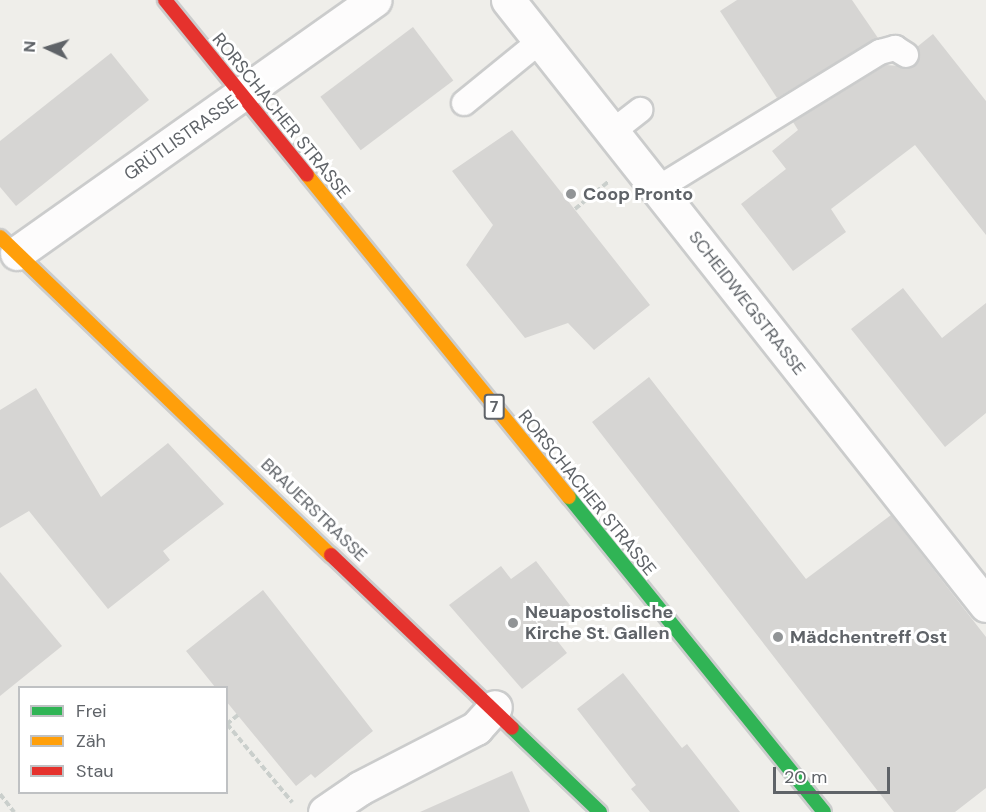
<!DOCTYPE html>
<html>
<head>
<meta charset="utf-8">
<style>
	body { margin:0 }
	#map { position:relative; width:986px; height:812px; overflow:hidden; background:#efeeea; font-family:"DM Sans",sans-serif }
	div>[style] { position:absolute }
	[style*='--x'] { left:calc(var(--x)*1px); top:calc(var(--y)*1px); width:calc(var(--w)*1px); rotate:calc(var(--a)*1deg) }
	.building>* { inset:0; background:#d6d5d3; transform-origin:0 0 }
	.path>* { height:4px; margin-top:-2px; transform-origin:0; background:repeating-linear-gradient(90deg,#cacfcc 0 6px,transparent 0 9px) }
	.roads { filter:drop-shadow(2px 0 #cbcccc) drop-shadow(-2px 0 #cbcccc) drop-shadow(0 2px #cbcccc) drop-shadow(0 -2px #cbcccc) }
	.lane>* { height:24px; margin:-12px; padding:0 12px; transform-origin:12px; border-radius:12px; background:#fdfcfc }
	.street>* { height:33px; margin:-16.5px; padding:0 16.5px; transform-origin:16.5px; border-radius:16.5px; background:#fdfcfc }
	.fast>* { height:14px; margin:-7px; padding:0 7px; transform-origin:7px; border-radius:7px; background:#30b455 }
	.slow>* { height:14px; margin:-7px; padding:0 7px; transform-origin:7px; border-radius:7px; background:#ff9f0a }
	.jam>* { height:14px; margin:-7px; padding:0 7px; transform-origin:7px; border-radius:7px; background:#e5322d }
	.dots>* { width:16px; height:16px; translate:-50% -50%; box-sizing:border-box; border:3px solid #fff; border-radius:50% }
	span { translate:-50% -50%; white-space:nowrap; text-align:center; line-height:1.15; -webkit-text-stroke:6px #fff; paint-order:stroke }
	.shield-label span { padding:2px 4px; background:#fff; border:2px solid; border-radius:4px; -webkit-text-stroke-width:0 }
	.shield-label { font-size:16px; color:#5f6368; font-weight:700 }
	.street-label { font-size:18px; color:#5f6368 }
	.poi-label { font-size:18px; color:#5f6368; font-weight:700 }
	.left { translate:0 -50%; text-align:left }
	.legend { position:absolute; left:18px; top:686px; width:210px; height:108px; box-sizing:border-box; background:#fff; border:2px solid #bfc1c3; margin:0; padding:8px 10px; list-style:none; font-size:18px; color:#5f6368 }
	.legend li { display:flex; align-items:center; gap:12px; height:30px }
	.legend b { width:30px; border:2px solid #bfc1c3 }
	.north { position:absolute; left:18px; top:18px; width:60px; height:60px; -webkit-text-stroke:4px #fff; paint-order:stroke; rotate:274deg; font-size:16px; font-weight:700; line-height:24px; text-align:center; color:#5f6368 }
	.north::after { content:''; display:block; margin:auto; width:21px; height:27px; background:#5f6368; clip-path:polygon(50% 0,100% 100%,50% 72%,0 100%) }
	.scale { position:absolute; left:773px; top:767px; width:117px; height:27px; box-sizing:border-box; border:3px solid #5f6368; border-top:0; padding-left:8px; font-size:18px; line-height:21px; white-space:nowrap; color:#5f6368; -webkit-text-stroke:4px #fff; paint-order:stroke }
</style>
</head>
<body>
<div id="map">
	<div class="building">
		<i style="clip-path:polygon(737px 0,852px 0,878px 38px,777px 98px,720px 11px)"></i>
		<i style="left:413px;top:27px;width:67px;height:116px;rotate:53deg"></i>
		<i style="clip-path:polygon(933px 34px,986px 101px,986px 235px,915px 145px,831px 209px,846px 232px,793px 271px,741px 204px,786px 169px,772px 151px,798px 130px,793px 122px,886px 65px,913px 67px,920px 56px,917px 47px)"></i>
		<i style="clip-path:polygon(111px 53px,149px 100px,16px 206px,0 187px,0 141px)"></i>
		<i style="clip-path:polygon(512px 130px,650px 305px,594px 350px,568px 323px,525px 338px,466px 265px,493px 225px,452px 171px)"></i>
		<i style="clip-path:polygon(903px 288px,942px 338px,986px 303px,986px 413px,945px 447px,851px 329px)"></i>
		<i style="clip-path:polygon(649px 377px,806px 579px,891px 515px,986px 637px,986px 788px,955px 812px,894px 812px,592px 422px)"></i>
		<i style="clip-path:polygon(36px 388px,101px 497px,168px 443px,224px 504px,163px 551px,170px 560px,108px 609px,29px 511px,0 528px,0 410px)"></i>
		<i style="clip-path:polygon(536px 561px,576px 613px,551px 633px,567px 653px,522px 689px,449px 605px,501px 566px,511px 579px)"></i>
		<i style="clip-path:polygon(0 572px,62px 646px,0 696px)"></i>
		<i style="clip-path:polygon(263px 590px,373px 731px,315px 778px,311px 774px,296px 786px,226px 701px,226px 687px,215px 687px,186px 651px)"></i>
		<i style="clip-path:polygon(623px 673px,682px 748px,687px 744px,740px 812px,650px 812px,631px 789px,636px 785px,577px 709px)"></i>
		<i style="clip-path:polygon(512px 771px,530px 812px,420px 812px)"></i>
	</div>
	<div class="path">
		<i style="--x:575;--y:209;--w:43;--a:-39.3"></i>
		<i style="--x:238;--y:715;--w:14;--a:141"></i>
		<i style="--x:227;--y:724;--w:102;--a:50.2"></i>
		<i style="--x:0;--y:794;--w:23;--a:52"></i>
	</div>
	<div class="roads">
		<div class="lane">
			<i style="--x:464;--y:103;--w:98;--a:-39.2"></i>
			<i style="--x:612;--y:132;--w:36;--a:-38"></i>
			<i style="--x:657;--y:189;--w:262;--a:-31.6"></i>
			<i style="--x:880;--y:52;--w:16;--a:-15"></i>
			<i style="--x:895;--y:48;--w:13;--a:32"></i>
		</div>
		<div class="street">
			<i style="--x:508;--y:0;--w:771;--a:51.69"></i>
			<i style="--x:17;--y:253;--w:438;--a:-35.3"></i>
			<i style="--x:325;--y:812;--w:42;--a:-34.4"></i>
			<i style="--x:360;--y:788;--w:131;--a:-27.3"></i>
			<i style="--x:476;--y:728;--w:28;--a:-48"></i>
		</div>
		<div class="fast">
			<i style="--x:569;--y:497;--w:405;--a:51"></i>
			<i style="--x:512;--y:728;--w:122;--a:43.7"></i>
		</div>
		<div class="slow">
			<i style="--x:307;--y:175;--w:415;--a:50.9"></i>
			<i style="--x:0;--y:237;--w:459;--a:43.9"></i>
		</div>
		<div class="jam">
			<i style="--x:165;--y:0;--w:225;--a:50.9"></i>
			<i style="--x:331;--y:555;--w:250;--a:43.7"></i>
		</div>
	</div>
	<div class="dots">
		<i style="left:571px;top:194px;background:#919496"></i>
		<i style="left:513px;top:623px;background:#919496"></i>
		<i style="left:778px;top:637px;background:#919496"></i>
	</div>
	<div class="shield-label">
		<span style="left:494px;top:407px">7</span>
	</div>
	<div class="street-label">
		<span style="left:281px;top:116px;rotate:51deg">RORSCHACHER STRASSE</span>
		<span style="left:181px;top:138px;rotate:-35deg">GRÜTLISTRASSE</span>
		<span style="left:747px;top:303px;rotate:52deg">SCHEIDWEGSTRASSE</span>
		<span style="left:587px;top:493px;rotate:51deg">RORSCHACHER STRASSE</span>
		<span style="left:314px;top:510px;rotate:44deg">BRAUERSTRASSE</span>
	</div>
	<div class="poi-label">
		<span class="left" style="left:583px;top:194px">Coop Pronto</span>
		<span class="left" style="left:525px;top:623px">Neuapostolische<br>Kirche St. Gallen</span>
		<span class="left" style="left:790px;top:637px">Mädchentreff Ost</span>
	</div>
	<ul class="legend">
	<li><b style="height:8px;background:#30b455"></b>Frei</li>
	<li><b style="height:8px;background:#ff9f0a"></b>Zäh</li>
	<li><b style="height:8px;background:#e5322d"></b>Stau</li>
	</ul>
	<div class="north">N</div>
	<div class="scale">20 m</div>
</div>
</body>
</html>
